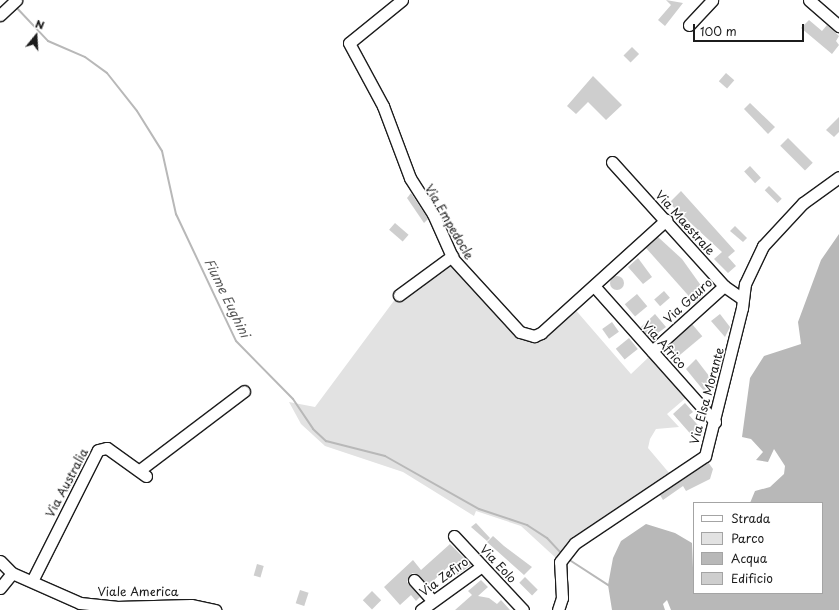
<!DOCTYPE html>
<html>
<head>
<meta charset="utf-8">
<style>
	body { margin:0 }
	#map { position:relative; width:839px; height:610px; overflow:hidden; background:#fff; font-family:"Playpen Sans",sans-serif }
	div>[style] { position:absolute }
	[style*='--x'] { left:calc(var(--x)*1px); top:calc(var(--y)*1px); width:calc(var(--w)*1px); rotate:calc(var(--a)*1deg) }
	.green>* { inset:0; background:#e2e2e2 }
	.water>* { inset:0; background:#b8b8b8 }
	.stream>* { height:2px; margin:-1px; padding:0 1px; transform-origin:1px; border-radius:1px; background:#b8b8b8 }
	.building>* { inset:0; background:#cecece; transform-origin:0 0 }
	.round { border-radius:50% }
	.roads { filter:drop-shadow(1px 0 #1c1c1c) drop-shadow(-1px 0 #1c1c1c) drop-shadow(0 1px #1c1c1c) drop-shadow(0 -1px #1c1c1c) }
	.minor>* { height:11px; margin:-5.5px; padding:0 5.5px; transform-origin:5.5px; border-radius:5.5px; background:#fff }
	span { translate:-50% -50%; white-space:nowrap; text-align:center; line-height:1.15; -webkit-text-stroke:3.5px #fff; paint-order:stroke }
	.street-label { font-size:12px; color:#1c1c1c }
	.water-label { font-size:13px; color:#5a5a5a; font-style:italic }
	.legend { position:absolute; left:693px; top:502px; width:130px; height:92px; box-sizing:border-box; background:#fff; border:1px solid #a4a4a4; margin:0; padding:5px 7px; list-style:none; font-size:12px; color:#1c1c1c }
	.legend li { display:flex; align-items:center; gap:8px; height:20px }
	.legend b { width:20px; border:1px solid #a4a4a4 }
	.north { position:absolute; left:16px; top:16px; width:40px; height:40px; -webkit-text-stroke:3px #fff; paint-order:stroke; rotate:18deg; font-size:11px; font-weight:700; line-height:16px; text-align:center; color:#1c1c1c }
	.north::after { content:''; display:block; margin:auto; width:14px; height:18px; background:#1c1c1c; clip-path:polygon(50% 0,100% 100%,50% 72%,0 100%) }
	.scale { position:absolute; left:693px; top:24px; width:111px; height:18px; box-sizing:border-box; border:2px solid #1c1c1c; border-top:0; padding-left:5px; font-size:12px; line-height:14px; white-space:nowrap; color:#1c1c1c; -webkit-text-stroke:3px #fff; paint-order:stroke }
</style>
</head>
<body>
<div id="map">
	<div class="green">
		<i style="clip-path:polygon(452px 263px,524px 338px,573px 307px,631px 374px,651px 355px,688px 396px,667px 414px,679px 427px,656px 429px,650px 439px,648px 448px,670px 474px,557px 559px,521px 526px,476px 511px,474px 516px,403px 472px,325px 446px,301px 424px,289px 402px,315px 407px,396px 298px)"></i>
	</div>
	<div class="water">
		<i style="clip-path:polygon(839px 234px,839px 610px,671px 610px,667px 600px,663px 604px,665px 610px,612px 610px,608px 585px,613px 558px,621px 541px,646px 524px,675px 533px,692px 543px,694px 593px,822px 593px,822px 503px,750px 503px,755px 491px,770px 487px,784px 474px,785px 466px,774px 449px,768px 462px,756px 460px,763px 452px,751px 439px,742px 437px,750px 378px,764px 356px,801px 344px,798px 322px,821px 260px)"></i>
	</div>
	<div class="stream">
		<i style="--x:15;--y:6;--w:48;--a:46.7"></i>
		<i style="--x:48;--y:41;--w:40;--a:23.4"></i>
		<i style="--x:85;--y:57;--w:27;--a:36"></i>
		<i style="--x:107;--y:73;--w:48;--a:51.7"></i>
		<i style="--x:137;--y:111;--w:47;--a:58"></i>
		<i style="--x:162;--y:151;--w:65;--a:77.5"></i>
		<i style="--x:176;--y:214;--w:140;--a:64.7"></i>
		<i style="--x:236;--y:341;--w:81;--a:45.5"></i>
		<i style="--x:293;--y:399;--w:36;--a:56"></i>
		<i style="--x:313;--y:429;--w:18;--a:43"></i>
		<i style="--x:326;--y:441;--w:61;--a:14.3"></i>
		<i style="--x:385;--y:456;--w:108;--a:29.4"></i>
		<i style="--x:479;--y:509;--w:51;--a:18.4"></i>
		<i style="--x:527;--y:525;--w:24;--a:33"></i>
		<i style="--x:547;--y:538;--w:21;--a:47"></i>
		<i style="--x:568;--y:559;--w:48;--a:33"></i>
	</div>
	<div class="building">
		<i style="clip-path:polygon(666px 0,683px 3px,665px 26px,658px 20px,671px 5px)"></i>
		<i style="clip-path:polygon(809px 20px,822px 31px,827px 25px,839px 36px,836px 41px,839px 45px,832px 54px,801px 28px)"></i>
		<i style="left:632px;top:47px;width:10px;height:12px;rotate:45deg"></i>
		<i style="left:726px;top:73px;width:11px;height:11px;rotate:41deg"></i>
		<i style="clip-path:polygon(593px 76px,622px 105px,606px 120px,588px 102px,576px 114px,567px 106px)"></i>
		<i style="clip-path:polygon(750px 103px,775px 127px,768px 134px,744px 109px)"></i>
		<i style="clip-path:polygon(839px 117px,839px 132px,834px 137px,826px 130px)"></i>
		<i style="left:788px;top:138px;width:35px;height:11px;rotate:45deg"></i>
		<i style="left:750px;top:166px;width:16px;height:8px;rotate:47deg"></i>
		<i style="left:769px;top:186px;width:18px;height:6px;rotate:45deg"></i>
		<i style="clip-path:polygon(681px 191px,735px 251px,728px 257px,736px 266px,728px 273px,714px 259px,722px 252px,669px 203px)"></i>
		<i style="clip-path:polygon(411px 193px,428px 219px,424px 223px,407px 198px)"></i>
		<i style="left:395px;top:223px;width:18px;height:9px;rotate:41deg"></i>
		<i style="clip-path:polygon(735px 226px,747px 238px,743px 242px,730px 231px)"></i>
		<i style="clip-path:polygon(658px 237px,682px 259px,702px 287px,703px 296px,695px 303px,646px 248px)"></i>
		<i style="clip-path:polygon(638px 258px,652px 277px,643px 284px,628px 267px)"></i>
		<i class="round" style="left:610px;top:276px;width:14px;height:14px"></i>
		<i style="left:664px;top:291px;width:9px;height:13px;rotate:49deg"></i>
		<i style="left:637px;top:294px;width:16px;height:16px;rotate:50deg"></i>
		<i style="clip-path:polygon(655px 314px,666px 327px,650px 339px,641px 327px)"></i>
		<i style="clip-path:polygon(720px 314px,730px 327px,725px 337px,711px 321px)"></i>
		<i style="left:612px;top:322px;width:12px;height:12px;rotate:55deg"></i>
		<i style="left:692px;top:324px;width:16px;height:34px;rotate:50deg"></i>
		<i style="left:629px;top:338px;width:14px;height:17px;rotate:51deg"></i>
		<i style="clip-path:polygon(696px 359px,716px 385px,708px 396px,686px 369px)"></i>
		<i style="clip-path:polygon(685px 403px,693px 412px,689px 415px,703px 431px,695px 439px,673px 414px)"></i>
		<i style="clip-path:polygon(708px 462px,713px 469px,710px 479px,686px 491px,683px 486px,663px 500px,660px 495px)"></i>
		<i style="clip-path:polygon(476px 523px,490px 538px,487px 541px,471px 527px)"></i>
		<i style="clip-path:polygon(493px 536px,504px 546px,532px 567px,524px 575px,487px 542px)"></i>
		<i style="clip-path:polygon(450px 544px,471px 565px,457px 575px,449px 566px,432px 582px,436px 586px,432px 590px,419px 575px,412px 573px,407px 582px,420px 597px,416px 601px,411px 595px,400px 605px,384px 587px,413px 560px,421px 570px)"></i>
		<i style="left:257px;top:564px;width:7px;height:12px;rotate:16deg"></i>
		<i style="left:525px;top:577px;width:18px;height:8px;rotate:45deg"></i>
		<i style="clip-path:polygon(481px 580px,488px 587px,478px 596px,489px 598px,497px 604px,501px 600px,510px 610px,455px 610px,472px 595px,468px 591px)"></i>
		<i style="left:300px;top:590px;width:9px;height:14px;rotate:18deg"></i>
		<i style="left:372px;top:591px;width:13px;height:13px;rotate:45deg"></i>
	</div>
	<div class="roads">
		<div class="minor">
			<i style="--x:402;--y:0;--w:68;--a:140.9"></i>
			<i style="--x:349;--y:43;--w:72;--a:61.6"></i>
			<i style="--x:383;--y:106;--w:77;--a:69.4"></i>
			<i style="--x:410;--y:178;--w:43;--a:57.4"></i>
			<i style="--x:433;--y:214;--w:49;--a:66"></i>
			<i style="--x:453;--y:259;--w:99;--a:47.5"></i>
			<i style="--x:520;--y:332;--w:15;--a:16"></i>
			<i style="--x:534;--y:336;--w:8;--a:-23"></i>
			<i style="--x:541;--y:333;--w:169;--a:-42.1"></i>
			<i style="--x:809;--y:0;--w:40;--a:41"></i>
			<i style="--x:0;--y:15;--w:22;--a:-43"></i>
			<i style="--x:689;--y:25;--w:34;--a:-47"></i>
			<i style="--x:612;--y:162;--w:167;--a:47.9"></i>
			<i style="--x:724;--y:286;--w:21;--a:35"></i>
			<i style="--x:594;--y:286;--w:182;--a:48.3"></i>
			<i style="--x:399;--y:295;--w:66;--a:-36.3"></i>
			<i style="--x:652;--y:351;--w:97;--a:-42.1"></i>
			<i style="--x:141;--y:469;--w:129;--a:-37.1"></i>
			<i style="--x:454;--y:536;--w:101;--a:47"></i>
			<i style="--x:0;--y:561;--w:17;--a:45"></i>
			<i style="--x:12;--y:573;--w:74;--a:23.8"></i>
			<i style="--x:80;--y:603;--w:36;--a:6"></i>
			<i style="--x:116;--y:607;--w:75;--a:-1.5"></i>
			<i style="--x:191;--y:605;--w:25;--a:12"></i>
			<i style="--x:33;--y:579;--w:144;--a:-63.3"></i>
			<i style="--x:98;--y:450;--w:9;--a:-13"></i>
			<i style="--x:107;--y:448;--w:48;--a:35.7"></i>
			<i style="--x:414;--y:580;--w:28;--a:48"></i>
			<i style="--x:0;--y:588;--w:19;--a:-51"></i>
			<i style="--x:421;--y:610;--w:75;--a:-35.8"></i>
			<i style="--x:558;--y:610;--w:13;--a:-72"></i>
			<i style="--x:562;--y:598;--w:36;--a:-93"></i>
			<i style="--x:560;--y:562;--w:24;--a:-52"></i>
			<i style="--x:575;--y:543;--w:156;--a:-33.8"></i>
			<i style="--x:705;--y:456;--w:153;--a:-76"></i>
			<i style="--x:742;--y:308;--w:24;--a:-83"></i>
			<i style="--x:745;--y:284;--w:42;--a:-64.7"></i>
			<i style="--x:763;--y:246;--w:59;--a:-47.1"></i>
			<i style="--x:803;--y:203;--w:44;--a:-35.8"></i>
		</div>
	</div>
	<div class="street-label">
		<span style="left:449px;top:222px;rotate:60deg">Via Empedocle</span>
		<span style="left:685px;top:223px;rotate:48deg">Via Maestrale</span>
		<span style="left:688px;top:301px;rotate:-42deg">Via Gauro</span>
		<span style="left:664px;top:345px;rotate:48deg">Via Africo</span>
		<span style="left:707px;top:396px;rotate:-75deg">Via Elsa Morante</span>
		<span style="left:67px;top:483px;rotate:-62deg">Via Australia</span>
		<span style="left:498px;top:564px;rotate:47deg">Via Eolo</span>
		<span style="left:444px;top:577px;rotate:-36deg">Via Zefiro</span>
		<span style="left:138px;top:592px">Viale America</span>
	</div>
	<div class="water-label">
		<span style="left:227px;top:298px;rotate:64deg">Fiume Eughini</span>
	</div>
	<ul class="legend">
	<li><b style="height:5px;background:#fff"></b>Strada</li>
	<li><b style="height:11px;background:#e2e2e2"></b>Parco</li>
	<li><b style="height:11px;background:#b8b8b8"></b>Acqua</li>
	<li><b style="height:11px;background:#cecece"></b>Edificio</li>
	</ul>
	<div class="north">N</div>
	<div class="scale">100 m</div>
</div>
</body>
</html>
